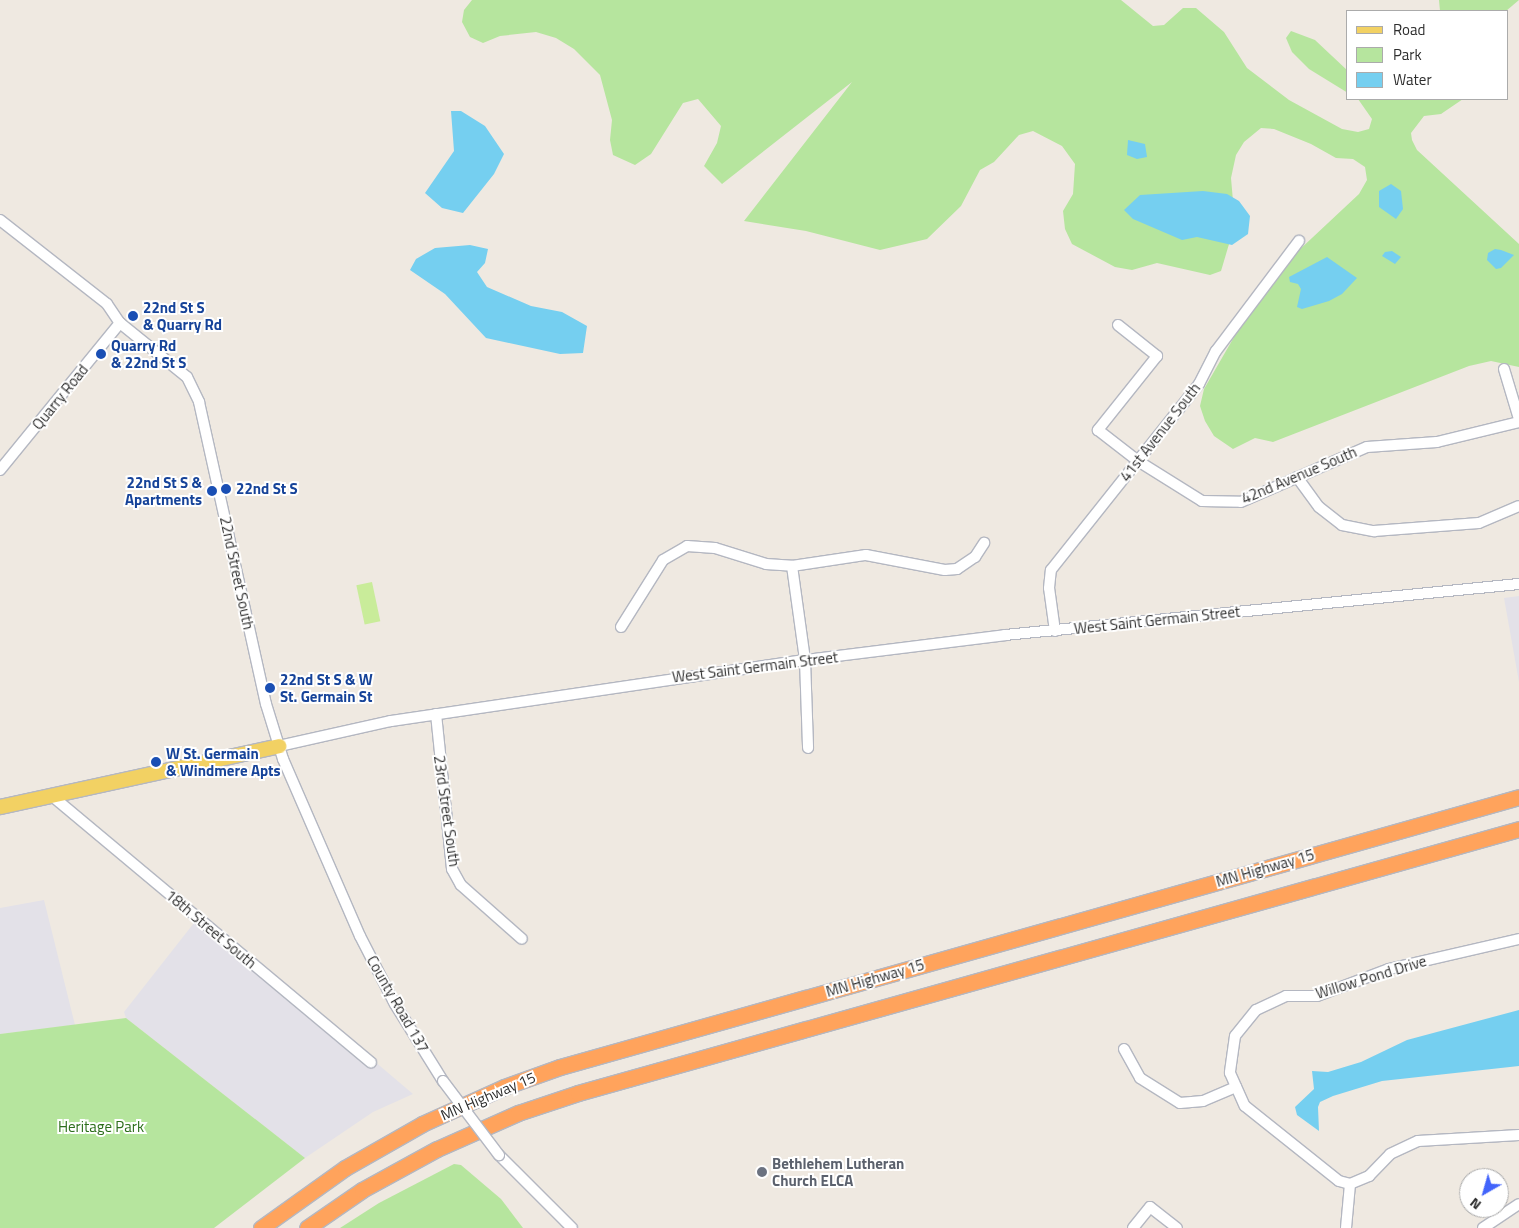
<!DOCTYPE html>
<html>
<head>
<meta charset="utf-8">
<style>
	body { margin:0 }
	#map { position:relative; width:1519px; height:1228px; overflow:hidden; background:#efe9e1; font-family:"Titillium Web",sans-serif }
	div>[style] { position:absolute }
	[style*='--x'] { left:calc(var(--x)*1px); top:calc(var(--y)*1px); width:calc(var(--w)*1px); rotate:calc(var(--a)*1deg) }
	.industrial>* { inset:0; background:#e3e1e8 }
	.green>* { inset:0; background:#b6e59e }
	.pitch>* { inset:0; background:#c9ec9a; transform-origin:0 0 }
	.water>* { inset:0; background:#75cff0 }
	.roads { filter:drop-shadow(1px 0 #b4b7c1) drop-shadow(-1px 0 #b4b7c1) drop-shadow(0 1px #b4b7c1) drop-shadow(0 -1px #b4b7c1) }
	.minor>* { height:10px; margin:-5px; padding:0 5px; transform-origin:5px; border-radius:5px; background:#fff }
	.major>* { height:14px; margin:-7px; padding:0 7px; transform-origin:7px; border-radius:7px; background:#f2d163 }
	.highway>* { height:15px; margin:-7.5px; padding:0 7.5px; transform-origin:7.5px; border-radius:7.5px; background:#ffa35c }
	.bridges { filter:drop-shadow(1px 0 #b4b7c1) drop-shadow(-1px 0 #b4b7c1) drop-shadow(0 1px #b4b7c1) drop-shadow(0 -1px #b4b7c1) }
	.minor-bridge>* { height:10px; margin:-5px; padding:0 5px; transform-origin:5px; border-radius:5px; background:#fff }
	.dots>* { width:14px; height:14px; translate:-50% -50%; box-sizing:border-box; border:2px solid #fff; border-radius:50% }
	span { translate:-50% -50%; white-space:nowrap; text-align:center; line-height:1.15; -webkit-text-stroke:4px #fff; paint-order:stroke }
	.transit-label { font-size:15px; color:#164399; font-weight:700 }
	.left { translate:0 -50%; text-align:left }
	.right { translate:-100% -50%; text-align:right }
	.street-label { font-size:15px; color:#2e2e2e }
	.park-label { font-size:15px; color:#2c6e1b }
	.worship-label { font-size:15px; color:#5b616d; font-weight:700 }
	.legend { position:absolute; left:1346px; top:10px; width:162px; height:90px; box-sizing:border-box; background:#fff; border:1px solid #ababab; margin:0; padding:6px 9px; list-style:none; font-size:15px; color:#2e2e2e }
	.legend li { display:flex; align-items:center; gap:10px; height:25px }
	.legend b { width:25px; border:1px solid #ababab }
	.north { position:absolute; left:1459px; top:1168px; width:50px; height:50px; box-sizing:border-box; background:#fff; border:1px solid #ababab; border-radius:50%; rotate:218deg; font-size:14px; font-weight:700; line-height:20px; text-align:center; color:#2e2e2e }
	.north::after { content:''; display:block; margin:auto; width:18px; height:22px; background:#4264fb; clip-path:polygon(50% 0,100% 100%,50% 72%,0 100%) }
</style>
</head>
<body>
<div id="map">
	<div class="industrial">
		<i style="clip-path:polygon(1519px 596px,1519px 682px,1504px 598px)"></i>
		<i style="clip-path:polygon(44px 900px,75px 1025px,0 1034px,0 908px)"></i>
		<i style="clip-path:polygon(201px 914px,413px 1094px,373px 1112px,305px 1158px,126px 1018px,124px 1012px)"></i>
	</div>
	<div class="green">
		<i style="clip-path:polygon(472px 0,1121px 0,1153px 26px,1164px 25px,1183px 8px,1196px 8px,1224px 32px,1247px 68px,1289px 100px,1342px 129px,1358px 132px,1369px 129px,1372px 119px,1358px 99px,1463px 99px,1441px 114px,1424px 116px,1411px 133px,1412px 140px,1417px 150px,1519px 244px,1519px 367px,1491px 361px,1469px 366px,1273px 442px,1255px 438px,1233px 449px,1214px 436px,1205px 421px,1200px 406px,1204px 389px,1241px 325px,1281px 267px,1359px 194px,1367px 180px,1365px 167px,1353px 159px,1336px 158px,1311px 144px,1274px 129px,1261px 128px,1244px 142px,1236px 155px,1231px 178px,1235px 224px,1221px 271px,1210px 275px,1157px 263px,1132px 270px,1115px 267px,1072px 244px,1065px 229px,1063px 211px,1073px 194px,1075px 164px,1062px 146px,1033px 131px,1019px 135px,994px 162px,980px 170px,961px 206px,927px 239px,880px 250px,806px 231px,744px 221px,852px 82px,722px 184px,704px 166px,717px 143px,721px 126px,698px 99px,683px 103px,651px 154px,635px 165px,613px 155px,610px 140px,612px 120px,600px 75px,574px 49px,556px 38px,536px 32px,500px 36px,483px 43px,470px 37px,462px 22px,464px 10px)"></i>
		<i style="clip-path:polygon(1439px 0,1519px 0,1506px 11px,1440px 11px)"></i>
		<i style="clip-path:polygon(1291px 31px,1315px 40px,1348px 71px,1348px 93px,1309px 69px,1292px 52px,1286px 38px)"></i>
		<i style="clip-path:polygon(126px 1018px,305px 1158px,214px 1228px,0 1228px,0 1034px)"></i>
		<i style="clip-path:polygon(454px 1164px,461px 1165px,501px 1199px,523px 1228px,340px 1228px,379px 1203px)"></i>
	</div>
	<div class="pitch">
		<i style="left:372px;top:582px;width:40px;height:16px;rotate:78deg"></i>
	</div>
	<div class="water">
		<i style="clip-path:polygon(451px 111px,461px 111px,485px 126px,504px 154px,494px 174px,463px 213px,442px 208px,425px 193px,454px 151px)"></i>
		<i style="clip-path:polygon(1128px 140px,1145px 144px,1147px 157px,1137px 159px,1127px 155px)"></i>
		<i style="clip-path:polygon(1391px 184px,1401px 191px,1403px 209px,1396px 219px,1379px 207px,1379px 191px)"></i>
		<i style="clip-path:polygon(1203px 191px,1227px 194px,1239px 201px,1250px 216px,1248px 234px,1232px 245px,1197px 237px,1182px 240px,1133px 219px,1124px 210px,1140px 195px)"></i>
		<i style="clip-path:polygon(470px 245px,488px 249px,485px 263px,477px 272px,487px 287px,531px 306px,562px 312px,587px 326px,583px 353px,560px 354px,486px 338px,445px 294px,410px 270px,416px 259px,435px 248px)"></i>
		<i style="clip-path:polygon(1495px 249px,1501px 250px,1514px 255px,1501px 268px,1496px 269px,1487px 260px,1488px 253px)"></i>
		<i style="clip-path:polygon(1392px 251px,1401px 257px,1395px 264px,1382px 256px,1385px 252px)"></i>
		<i style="clip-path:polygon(1327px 257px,1357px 278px,1342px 294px,1329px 301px,1302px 309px,1297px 307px,1301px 289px,1298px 284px,1290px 282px,1289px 277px)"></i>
		<i style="clip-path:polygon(1519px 1010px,1519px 1066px,1382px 1081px,1333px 1096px,1320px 1102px,1318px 1107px,1319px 1131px,1297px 1115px,1295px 1107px,1314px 1089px,1312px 1071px,1328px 1072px,1361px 1062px,1407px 1040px)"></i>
	</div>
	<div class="roads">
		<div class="minor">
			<i style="--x:0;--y:220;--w:136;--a:38.1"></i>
			<i style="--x:107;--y:304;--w:23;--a:56"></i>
			<i style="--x:120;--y:323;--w:86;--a:38.9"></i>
			<i style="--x:187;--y:377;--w:28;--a:64"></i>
			<i style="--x:199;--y:402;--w:309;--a:77.5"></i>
			<i style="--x:266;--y:704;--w:58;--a:72.8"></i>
			<i style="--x:283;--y:759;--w:193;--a:66.5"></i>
			<i style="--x:360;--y:936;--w:76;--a:62.8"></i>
			<i style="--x:395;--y:1004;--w:91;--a:58.1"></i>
			<i style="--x:1118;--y:325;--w:50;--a:38.5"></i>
			<i style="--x:1157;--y:356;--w:95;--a:128.6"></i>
			<i style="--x:1098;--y:430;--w:51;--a:37.8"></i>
			<i style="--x:1138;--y:461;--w:75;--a:32"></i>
			<i style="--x:1202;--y:501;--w:39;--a:1"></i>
			<i style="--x:1241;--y:502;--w:137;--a:-23.6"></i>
			<i style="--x:1367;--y:447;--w:70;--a:-4.1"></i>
			<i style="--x:1437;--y:442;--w:84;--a:-13.7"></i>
			<i style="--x:1504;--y:369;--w:52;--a:73.3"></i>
			<i style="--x:0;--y:470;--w:190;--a:-50.8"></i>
			<i style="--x:1297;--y:477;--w:37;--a:54"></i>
			<i style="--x:1319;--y:507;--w:29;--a:38"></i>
			<i style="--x:1342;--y:525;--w:33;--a:11"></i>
			<i style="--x:1374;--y:531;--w:105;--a:-4.4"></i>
			<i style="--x:1479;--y:523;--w:43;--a:-23"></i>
			<i style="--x:792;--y:566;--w:95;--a:82.1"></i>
			<i style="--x:805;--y:660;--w:88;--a:88"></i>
			<i style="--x:621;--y:627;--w:79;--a:-57.9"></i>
			<i style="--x:663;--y:560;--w:28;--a:-30"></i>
			<i style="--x:687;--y:546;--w:28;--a:4"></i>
			<i style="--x:715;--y:548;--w:53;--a:17.4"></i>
			<i style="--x:766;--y:564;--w:26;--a:4"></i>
			<i style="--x:792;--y:566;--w:75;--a:-8.5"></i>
			<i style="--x:866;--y:555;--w:80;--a:10.8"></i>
			<i style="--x:945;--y:570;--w:12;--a:-5"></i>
			<i style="--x:957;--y:569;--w:22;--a:-34"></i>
			<i style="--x:975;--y:557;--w:17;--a:-57"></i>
			<i style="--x:1055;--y:631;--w:43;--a:-97.9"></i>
			<i style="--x:1049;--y:588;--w:18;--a:-84"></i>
			<i style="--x:1051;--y:570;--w:238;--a:-51.5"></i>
			<i style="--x:1199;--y:384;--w:37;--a:-63"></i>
			<i style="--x:1216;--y:351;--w:138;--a:-53"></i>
			<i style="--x:436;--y:714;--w:156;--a:84.1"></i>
			<i style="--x:452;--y:869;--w:18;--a:61"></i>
			<i style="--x:461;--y:885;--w:81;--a:41.5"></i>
			<i style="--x:279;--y:746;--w:115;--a:-12.6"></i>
			<i style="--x:391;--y:721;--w:418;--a:-8.4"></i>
			<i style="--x:805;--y:660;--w:202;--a:-7.1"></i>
			<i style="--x:1005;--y:635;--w:517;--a:-5.67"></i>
			<i style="--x:51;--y:795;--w:417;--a:39.9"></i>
			<i style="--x:1519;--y:939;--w:133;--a:167"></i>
			<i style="--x:1389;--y:969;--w:77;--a:159.4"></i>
			<i style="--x:1317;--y:996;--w:31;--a:180"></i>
			<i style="--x:1286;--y:996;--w:33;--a:155"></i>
			<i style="--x:1256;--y:1010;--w:33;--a:129"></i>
			<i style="--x:1235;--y:1036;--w:37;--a:98"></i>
			<i style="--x:1230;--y:1073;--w:36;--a:66"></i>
			<i style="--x:1245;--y:1106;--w:120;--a:38.6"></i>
			<i style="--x:1339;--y:1181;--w:11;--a:15"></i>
			<i style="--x:1350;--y:1184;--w:21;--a:-23"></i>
			<i style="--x:1369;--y:1176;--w:30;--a:-46"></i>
			<i style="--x:1390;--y:1154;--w:31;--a:-25"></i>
			<i style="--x:1418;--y:1141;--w:101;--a:-3.4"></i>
			<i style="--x:1124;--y:1049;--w:33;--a:61"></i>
			<i style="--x:1140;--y:1078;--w:47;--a:32"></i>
			<i style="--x:1180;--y:1103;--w:23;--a:-5"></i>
			<i style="--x:1203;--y:1101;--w:36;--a:-23"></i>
			<i style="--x:499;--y:1155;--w:103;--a:45"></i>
			<i style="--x:1133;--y:1228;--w:27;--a:-51"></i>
			<i style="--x:1150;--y:1207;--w:34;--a:38"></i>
			<i style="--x:1346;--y:1228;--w:44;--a:-84.8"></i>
			<i style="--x:1483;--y:1228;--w:43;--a:-33.7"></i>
		</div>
		<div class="major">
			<i style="--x:0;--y:807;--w:286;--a:-12.3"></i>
		</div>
		<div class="highway">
			<i style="--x:261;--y:1228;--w:103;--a:-35.5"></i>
			<i style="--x:345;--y:1168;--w:89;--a:-29.7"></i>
			<i style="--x:422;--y:1124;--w:90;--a:-24.3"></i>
			<i style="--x:504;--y:1087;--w:59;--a:-19.7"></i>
			<i style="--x:560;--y:1067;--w:996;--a:-15.72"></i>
			<i style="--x:307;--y:1228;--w:67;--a:-34.6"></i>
			<i style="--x:362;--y:1190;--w:85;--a:-28.7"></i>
			<i style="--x:437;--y:1149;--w:89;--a:-24"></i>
			<i style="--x:518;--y:1113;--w:63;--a:-18.4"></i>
			<i style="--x:578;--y:1093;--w:977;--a:-15.67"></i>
		</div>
	</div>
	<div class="bridges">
		<div class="minor-bridge">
			<i style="--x:443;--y:1081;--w:93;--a:52.9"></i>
		</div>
	</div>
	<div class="dots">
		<i style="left:133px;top:316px;background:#1a4fb4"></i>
		<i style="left:101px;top:354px;background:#1a4fb4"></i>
		<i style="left:226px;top:489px;background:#1a4fb4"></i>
		<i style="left:212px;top:491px;background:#1a4fb4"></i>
		<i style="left:270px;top:688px;background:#1a4fb4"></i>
		<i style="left:156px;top:762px;background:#1a4fb4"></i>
		<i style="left:762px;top:1172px;background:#6b7280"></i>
	</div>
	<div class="transit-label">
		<span class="left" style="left:143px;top:316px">22nd St S<br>&amp; Quarry Rd</span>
		<span class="left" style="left:111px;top:354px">Quarry Rd<br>&amp; 22nd St S</span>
		<span class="right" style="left:202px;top:491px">22nd St S &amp;<br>Apartments</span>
		<span class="left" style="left:236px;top:489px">22nd St S</span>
		<span class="left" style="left:280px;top:688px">22nd St S &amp; W<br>St. Germain St</span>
		<span class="left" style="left:166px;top:762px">W St. Germain<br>&amp; Windmere Apts</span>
	</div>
	<div class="street-label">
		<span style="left:60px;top:397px;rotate:-51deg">Quarry Road</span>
		<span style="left:1160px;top:432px;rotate:-52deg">41st Avenue South</span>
		<span style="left:1299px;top:475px;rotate:-23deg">42nd Avenue South</span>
		<span style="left:237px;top:573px;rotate:78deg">22nd Street South</span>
		<span style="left:1157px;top:620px;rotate:-6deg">West Saint Germain Street</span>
		<span style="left:755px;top:667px;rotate:-7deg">West Saint Germain Street</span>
		<span style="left:447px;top:811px;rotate:82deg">23rd Street South</span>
		<span style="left:1265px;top:868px;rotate:-16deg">MN Highway 15</span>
		<span style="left:211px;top:929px;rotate:40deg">18th Street South</span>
		<span style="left:1371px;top:977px;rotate:-17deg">Willow Pond Drive</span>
		<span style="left:875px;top:978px;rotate:-16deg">MN Highway 15</span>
		<span style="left:398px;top:1004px;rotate:60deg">County Road 137</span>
		<span style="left:488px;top:1096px;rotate:-23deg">MN Highway 15</span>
	</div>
	<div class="park-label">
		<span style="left:101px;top:1127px">Heritage Park</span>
	</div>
	<div class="worship-label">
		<span class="left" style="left:772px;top:1172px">Bethlehem Lutheran<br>Church ELCA</span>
	</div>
	<ul class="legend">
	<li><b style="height:6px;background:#f2d163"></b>Road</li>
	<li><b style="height:14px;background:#b6e59e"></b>Park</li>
	<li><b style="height:14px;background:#75cff0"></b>Water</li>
	</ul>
	<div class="north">N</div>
</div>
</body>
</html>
